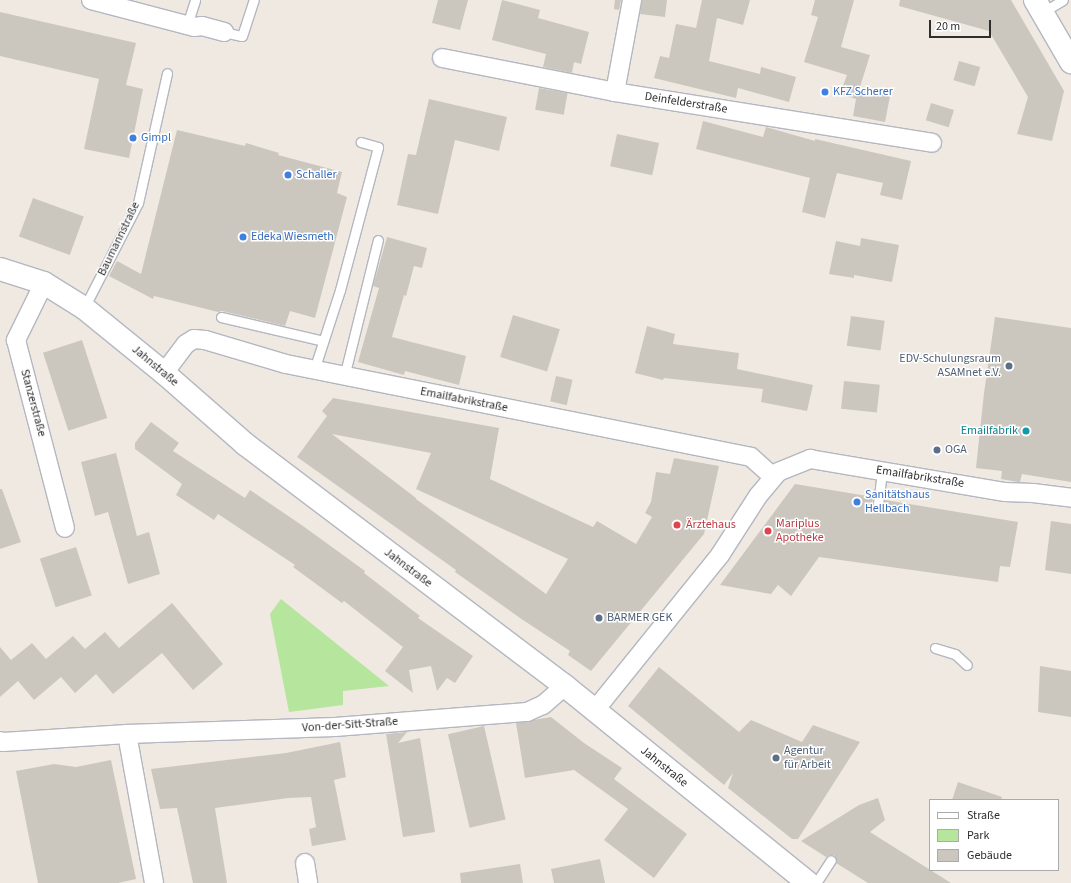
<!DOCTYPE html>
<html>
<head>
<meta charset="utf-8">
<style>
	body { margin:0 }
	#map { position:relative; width:1071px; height:883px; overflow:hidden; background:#efe9e1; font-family:"Source Sans 3",sans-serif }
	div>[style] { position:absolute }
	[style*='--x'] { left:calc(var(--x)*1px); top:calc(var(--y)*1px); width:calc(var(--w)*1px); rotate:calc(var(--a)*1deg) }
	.green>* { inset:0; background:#b6e59e }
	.building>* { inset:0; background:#cbc7bf; transform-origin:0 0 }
	.roads { filter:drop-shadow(1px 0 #b4b7c1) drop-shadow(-1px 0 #b4b7c1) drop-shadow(0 1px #b4b7c1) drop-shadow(0 -1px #b4b7c1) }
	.service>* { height:9px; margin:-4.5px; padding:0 4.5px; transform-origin:4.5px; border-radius:4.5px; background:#fff }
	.minor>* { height:18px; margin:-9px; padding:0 9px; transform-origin:9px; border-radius:9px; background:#fff }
	.tertiary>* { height:22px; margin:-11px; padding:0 11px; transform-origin:11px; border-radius:11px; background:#fff }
	.secondary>* { height:22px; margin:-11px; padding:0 11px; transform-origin:11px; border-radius:11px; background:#fff }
	.dots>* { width:11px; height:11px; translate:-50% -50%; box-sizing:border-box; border:2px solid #fff; border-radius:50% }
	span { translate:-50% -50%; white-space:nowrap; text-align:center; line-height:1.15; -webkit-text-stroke:3px #fff; paint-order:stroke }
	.shop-label { font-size:12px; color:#366cbe }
	.left { translate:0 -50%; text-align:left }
	.street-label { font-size:12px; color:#2e2e2e }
	.service-label { font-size:12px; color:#4e5e75 }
	.right { translate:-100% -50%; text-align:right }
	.culture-label { font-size:12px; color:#0d838f }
	.health-label { font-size:12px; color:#be3a42 }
	.legend { position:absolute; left:929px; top:799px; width:130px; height:72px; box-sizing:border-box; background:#fff; border:1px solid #ababab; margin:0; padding:5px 7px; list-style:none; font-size:12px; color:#2e2e2e }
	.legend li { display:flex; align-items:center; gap:8px; height:20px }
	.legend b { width:20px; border:1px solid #ababab }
	.scale { position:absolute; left:929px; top:20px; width:62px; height:18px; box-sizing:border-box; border:2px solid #2e2e2e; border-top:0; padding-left:5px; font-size:12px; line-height:14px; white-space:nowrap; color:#2e2e2e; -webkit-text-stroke:3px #fff; paint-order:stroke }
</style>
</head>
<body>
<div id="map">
	<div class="green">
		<i style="clip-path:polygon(281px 599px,389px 686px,343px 691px,343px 705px,289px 712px,270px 614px)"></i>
	</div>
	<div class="building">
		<i style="clip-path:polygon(438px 0,468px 0,460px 30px,432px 23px)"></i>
		<i style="clip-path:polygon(502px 0,540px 10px,538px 18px,589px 32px,581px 64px,574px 62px,572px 73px,543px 67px,546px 54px,492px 40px)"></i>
		<i style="clip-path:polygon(615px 0,621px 0,619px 10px,614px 9px)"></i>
		<i style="clip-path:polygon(642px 0,667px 0,665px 17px,640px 14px)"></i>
		<i style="clip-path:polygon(702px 0,750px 0,743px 25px,717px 18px,709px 61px,760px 74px,761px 67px,796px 77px,789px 102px,738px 88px,736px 98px,654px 78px,660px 56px,669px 58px,676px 24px,696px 28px)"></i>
		<i style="clip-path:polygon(815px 0,854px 0,841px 47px,870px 55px,859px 90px,890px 96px,885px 122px,853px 116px,856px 99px,840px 94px,847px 75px,804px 62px,818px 17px,811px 15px)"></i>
		<i style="clip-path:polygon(900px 0,1011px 0,1064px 91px,1052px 141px,1017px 134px,1028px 97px,989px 31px,899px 6px)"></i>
		<i style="clip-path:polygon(0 12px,136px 43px,126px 85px,143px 89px,129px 158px,84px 149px,99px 79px,0 56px)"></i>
		<i style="left:959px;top:61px;width:22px;height:20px;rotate:16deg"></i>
		<i style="left:539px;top:88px;width:29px;height:22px;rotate:10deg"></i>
		<i style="clip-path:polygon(429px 99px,507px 117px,499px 151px,455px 140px,438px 214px,397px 205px,408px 154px,416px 155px)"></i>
		<i style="left:931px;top:103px;width:24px;height:18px;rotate:17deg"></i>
		<i style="clip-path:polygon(703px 121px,763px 137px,766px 127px,815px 141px,815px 139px,911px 161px,902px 200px,880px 195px,883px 183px,837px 173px,825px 218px,802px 212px,810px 178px,696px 149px)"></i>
		<i style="clip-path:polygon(177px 130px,245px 146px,246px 143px,279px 153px,278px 155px,342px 172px,337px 193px,347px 197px,315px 318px,290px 311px,285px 326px,222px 311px,218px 312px,154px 296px,153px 299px,109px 276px,117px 261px,141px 274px)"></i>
		<i style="left:617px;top:134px;width:43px;height:33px;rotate:12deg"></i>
		<i style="left:33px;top:198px;width:54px;height:41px;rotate:20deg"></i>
		<i style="clip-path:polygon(387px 237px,427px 248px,422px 268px,414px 266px,406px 296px,404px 295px,392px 337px,466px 356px,459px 385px,405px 371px,404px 375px,358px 362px,379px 288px,373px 286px)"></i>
		<i style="clip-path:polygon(861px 238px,899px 245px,892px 282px,854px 275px,854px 278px,829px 274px,836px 241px,860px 246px)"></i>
		<i style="left:513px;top:315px;width:49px;height:44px;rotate:17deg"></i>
		<i style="left:851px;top:316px;width:34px;height:30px;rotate:8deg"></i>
		<i style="clip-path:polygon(995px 317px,1071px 328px,1071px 482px,1022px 474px,1020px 482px,1018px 482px,1001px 479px,1002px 471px,976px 468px,984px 393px)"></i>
		<i style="clip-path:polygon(647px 326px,675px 334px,673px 344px,739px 353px,737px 369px,813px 385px,807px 411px,761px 402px,763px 389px,664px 378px,663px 380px,635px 373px)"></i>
		<i style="left:82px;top:340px;width:82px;height:41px;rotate:72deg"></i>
		<i style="left:556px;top:376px;width:17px;height:26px;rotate:13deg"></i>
		<i style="left:844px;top:381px;width:36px;height:28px;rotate:6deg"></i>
		<i style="clip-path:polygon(evenodd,333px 398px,499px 428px,490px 479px,593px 527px,597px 521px,636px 544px,652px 517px,645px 513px,651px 502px,656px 472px,670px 474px,674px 458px,719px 466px,704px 534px,591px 671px,568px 655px,570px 651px,523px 620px,455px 572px,456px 570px,297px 457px,327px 416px,322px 411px,333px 398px,332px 434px,431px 453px,416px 489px,568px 559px,546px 594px,416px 499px,416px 498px,332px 434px)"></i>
		<i style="clip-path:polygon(151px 422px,179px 443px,173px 451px,245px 498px,250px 490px,303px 526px,365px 571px,364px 573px,420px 616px,418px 618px,473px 656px,455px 683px,447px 678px,437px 691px,431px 666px,409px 670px,413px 693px,385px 671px,403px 647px,344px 601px,342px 603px,293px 567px,295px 565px,218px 514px,214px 520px,176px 495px,182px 484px,135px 449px,135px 443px)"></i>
		<i style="clip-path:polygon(116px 453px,137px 536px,149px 532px,160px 574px,128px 584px,108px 512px,95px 516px,81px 462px)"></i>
		<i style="clip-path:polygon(795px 484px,873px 497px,872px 506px,877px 510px,883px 507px,885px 500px,1018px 522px,1010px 567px,1000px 566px,998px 582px,819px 557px,791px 596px,778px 585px,771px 594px,720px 585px)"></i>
		<i style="clip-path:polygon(0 489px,2px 489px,21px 542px,0 549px)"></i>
		<i style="clip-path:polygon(1051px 521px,1071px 524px,1071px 574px,1045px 570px)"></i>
		<i style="left:76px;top:547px;width:51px;height:38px;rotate:72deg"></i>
		<i style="clip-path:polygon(172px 603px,223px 664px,193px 690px,162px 653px,113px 694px,96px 674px,75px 693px,61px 677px,34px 700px,18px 681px,0 697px,0 647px,11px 660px,32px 643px,46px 659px,73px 636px,85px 649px,105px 632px,119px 648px)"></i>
		<i style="clip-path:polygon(1040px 666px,1071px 671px,1071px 717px,1038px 712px)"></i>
		<i style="clip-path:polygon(659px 667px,739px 732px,751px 720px,802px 742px,813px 725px,860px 742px,798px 839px,792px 839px,728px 788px,733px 773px,724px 785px,628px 706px)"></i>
		<i style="clip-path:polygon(551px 717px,584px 743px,622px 768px,614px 779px,687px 834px,654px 878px,604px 840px,628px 809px,574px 770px,525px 778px,516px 723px)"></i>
		<i style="left:484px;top:726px;width:96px;height:37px;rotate:77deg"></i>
		<i style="clip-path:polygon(407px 732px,398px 743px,420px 738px,435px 832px,403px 837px,386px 734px)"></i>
		<i style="clip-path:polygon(340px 742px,346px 777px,334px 780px,346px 840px,312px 846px,309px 829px,316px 827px,311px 797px,288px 798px,215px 808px,227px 883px,193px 883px,177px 808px,160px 809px,151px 769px,286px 753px)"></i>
		<i style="clip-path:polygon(111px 760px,136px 879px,118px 883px,38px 883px,16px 771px,54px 764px,76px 767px)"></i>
		<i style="clip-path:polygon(958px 782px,1002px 797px,1001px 800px,952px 800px)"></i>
		<i style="clip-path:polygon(878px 798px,885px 820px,870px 832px,951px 883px,868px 883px,836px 863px,836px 858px,834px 855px,829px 855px,826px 857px,801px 841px,859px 805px)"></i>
		<i style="clip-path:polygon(600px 859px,605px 883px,554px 883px,551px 869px)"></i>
		<i style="clip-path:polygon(520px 864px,523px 883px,461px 883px,460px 873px)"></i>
	</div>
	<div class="roads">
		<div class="service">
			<i style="--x:1043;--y:12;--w:23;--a:-31"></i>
			<i style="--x:187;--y:25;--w:26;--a:-72"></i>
			<i style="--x:224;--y:32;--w:18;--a:13"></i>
			<i style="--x:242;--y:36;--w:38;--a:-72"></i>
			<i style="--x:84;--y:308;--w:118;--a:-62.8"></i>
			<i style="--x:138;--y:203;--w:133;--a:-77.4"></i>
			<i style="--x:221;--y:317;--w:105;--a:13.2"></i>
			<i style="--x:314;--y:370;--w:84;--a:-72"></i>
			<i style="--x:340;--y:290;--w:148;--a:-75.1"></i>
			<i style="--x:378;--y:147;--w:18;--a:-164"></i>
			<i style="--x:344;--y:377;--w:141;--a:-76.1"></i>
			<i style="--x:878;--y:504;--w:33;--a:-83"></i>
			<i style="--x:935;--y:648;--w:21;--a:17"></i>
			<i style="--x:955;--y:654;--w:16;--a:43"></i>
			<i style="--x:816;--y:883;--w:27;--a:-57"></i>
		</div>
		<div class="minor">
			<i style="--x:91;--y:0;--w:106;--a:14.7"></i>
			<i style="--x:194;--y:27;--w:8;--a:-7"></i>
			<i style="--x:202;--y:26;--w:23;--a:15"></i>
			<i style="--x:442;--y:58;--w:176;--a:11.1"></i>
			<i style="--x:615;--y:92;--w:321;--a:9.1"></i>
			<i style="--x:615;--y:92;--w:94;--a:-79.5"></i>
			<i style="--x:44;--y:283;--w:64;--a:116.2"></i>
			<i style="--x:16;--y:340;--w:194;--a:75.4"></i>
			<i style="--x:164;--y:373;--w:36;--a:-53"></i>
			<i style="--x:186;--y:344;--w:9;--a:-32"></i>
			<i style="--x:194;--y:339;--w:11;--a:5"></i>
			<i style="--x:205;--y:340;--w:84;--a:16.5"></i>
			<i style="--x:286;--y:364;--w:474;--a:11.3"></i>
			<i style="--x:751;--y:457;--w:30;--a:42"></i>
			<i style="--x:595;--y:710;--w:199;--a:-51.1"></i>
			<i style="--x:720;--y:555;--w:70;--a:-57.2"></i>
			<i style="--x:758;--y:496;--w:31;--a:-50"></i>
			<i style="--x:778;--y:472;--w:35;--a:-22"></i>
			<i style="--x:810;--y:459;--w:198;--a:9.6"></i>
			<i style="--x:1005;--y:492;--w:28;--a:2"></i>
			<i style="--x:1033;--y:493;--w:38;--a:7"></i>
			<i style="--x:127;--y:734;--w:151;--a:79.7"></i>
			<i style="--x:0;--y:741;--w:3;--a:18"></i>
			<i style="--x:3;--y:742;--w:124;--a:-3.7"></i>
			<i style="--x:127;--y:734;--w:208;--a:-1.9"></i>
			<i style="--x:335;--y:727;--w:193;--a:-4.5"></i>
			<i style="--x:527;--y:712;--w:17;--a:-24"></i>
			<i style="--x:543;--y:705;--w:29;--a:-41"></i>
			<i style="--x:305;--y:863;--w:20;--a:81"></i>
		</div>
		<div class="tertiary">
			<i style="--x:0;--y:269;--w:46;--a:17.7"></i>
			<i style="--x:44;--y:283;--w:47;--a:32"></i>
			<i style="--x:84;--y:308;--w:103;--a:39.1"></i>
			<i style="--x:164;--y:373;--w:108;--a:41.2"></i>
			<i style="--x:245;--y:444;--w:401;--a:37.1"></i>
			<i style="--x:565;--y:686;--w:313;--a:39"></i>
		</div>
		<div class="secondary">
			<i style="--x:1035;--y:0;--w:72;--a:59.9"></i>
		</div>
	</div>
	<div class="dots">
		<i style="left:825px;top:92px;background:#3f7fe0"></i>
		<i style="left:133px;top:138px;background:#3f7fe0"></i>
		<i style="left:288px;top:175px;background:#3f7fe0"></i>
		<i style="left:243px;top:237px;background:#3f7fe0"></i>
		<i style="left:1009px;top:366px;background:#5c6f8a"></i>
		<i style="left:1026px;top:431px;background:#0f9aa8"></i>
		<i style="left:937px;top:450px;background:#5c6f8a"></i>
		<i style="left:857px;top:502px;background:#3f7fe0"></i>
		<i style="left:677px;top:525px;background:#e0444e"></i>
		<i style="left:768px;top:531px;background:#e0444e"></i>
		<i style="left:599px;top:618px;background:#5c6f8a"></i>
		<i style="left:776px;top:758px;background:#5c6f8a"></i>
	</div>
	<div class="shop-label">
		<span class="left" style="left:833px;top:92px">KFZ Scherer</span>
		<span class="left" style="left:141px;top:138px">Gimpl</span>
		<span class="left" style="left:296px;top:175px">Schaller</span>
		<span class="left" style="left:251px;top:237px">Edeka Wiesmeth</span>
		<span class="left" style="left:865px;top:502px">Sanitätshaus<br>Hellbach</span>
	</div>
	<div class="street-label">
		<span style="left:686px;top:103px;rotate:9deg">Deinfelderstraße</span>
		<span style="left:119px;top:239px;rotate:-64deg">Baumannstraße</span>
		<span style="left:155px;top:366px;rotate:40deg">Jahnstraße</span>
		<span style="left:464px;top:400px;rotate:11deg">Emailfabrikstraße</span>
		<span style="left:33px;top:403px;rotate:75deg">Stanzerstraße</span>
		<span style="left:920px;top:477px;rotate:9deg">Emailfabrikstraße</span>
		<span style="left:408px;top:568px;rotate:37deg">Jahnstraße</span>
		<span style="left:350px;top:725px;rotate:-4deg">Von-der-Sitt-Straße</span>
		<span style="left:664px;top:767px;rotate:39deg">Jahnstraße</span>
	</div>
	<div class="service-label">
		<span class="right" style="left:1001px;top:366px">EDV-Schulungsraum<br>ASAMnet e.V.</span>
		<span class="left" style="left:945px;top:450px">OGA</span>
		<span class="left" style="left:607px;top:618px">BARMER GEK</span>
		<span class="left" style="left:784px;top:758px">Agentur<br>für Arbeit</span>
	</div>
	<div class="culture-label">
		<span class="right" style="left:1018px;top:431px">Emailfabrik</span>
	</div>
	<div class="health-label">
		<span class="left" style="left:776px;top:531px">Mariplus<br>Apotheke</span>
		<span class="left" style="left:686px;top:525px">Ärztehaus</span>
	</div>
	<ul class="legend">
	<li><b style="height:5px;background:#fff"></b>Straße</li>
	<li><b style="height:11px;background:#b6e59e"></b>Park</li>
	<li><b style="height:11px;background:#cbc7bf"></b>Gebäude</li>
	</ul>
	<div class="scale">20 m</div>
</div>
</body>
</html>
